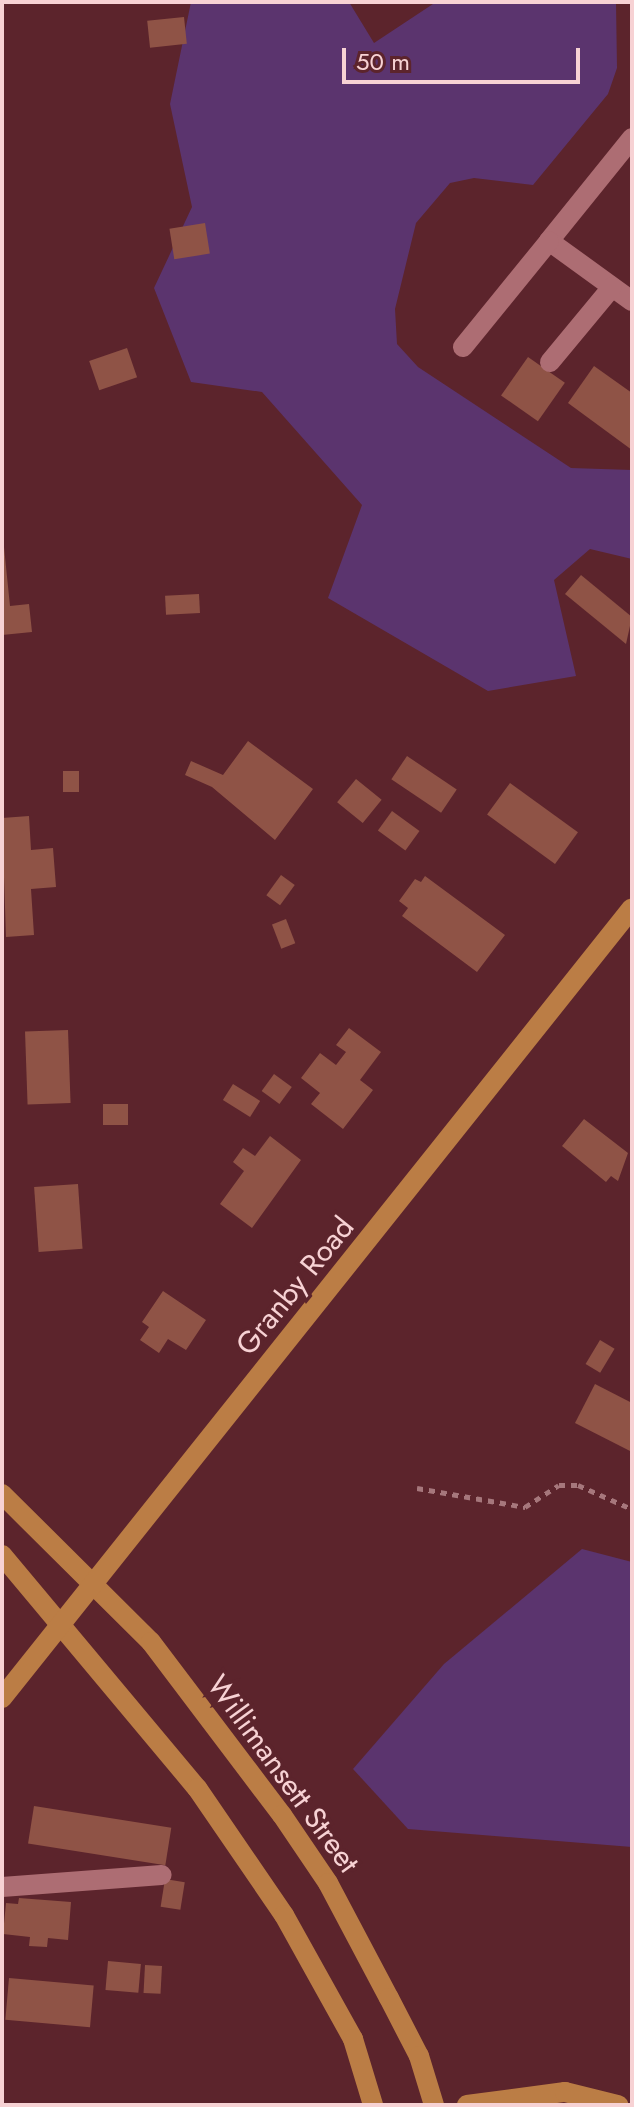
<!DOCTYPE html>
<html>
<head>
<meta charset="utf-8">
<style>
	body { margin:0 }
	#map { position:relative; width:634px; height:2107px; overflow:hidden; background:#5c242c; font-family:Jost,sans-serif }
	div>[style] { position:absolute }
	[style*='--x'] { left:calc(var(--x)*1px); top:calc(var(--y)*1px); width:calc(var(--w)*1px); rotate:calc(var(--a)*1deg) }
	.green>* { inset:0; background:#5b346e }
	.building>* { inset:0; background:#8f5346; transform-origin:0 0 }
	.path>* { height:5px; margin-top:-2.5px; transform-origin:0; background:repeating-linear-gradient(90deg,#a6777c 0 6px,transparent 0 12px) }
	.minor>* { height:20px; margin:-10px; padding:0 10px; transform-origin:10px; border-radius:10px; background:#ad6d73 }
	.major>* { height:20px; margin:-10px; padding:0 10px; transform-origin:10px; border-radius:10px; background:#bb7d45 }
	span { translate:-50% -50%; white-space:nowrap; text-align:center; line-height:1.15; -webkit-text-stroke:7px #5c242c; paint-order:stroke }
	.street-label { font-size:30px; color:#f7d2d4 }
	.frame { position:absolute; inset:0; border:4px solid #f7d2d4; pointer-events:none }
	.scale { position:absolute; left:342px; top:48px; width:238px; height:36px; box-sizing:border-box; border:4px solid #f7d2d4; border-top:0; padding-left:10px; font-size:24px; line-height:28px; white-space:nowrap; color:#f7d2d4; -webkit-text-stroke:6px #5c242c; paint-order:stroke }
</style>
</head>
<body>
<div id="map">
	<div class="green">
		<i style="clip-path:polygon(191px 2px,349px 2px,374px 43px,436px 2px,616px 2px,617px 68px,608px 94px,533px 185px,474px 178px,450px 183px,416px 223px,395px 309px,397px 344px,418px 367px,571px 468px,632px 470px,632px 559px,590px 549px,554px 580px,576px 676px,488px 691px,328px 598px,362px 505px,262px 392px,191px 382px,154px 288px,192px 207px,170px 104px)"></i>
		<i style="clip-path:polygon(582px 1549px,632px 1562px,632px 1847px,408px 1829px,353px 1769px,444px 1664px)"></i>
	</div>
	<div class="building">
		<i style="left:184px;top:17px;width:27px;height:37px;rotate:84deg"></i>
		<i style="left:205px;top:223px;width:31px;height:36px;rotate:81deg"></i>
		<i style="left:127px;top:348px;width:31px;height:40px;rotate:71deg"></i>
		<i style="left:528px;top:357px;width:45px;height:47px;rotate:35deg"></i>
		<i style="clip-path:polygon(594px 366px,632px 393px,632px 450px,568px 403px)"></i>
		<i style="clip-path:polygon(4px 547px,10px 606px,29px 604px,32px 632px,2px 635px)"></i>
		<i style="clip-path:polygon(581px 575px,632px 617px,626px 644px,565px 594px)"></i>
		<i style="left:199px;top:594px;width:19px;height:34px;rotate:87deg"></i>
		<i style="clip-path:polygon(248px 741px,313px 789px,275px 840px,212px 787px,185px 775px,191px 761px,223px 775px)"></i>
		<i style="left:407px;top:756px;width:60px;height:28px;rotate:34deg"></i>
		<i style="left:63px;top:771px;width:16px;height:21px"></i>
		<i style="left:356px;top:779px;width:33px;height:30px;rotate:39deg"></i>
		<i style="left:510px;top:783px;width:84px;height:39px;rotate:36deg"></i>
		<i style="left:392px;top:811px;width:34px;height:24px;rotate:36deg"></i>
		<i style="clip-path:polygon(29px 816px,31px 850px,53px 848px,56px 887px,31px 889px,34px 935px,6px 937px,2px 818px)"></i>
		<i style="left:281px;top:875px;width:17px;height:25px;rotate:36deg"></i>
		<i style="clip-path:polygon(425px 876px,505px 935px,477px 972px,402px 916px,408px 908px,399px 901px,415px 879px,421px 882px)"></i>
		<i style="left:286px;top:919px;width:26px;height:15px;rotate:69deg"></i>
		<i style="clip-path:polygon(349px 1028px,381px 1052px,360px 1080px,373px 1090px,343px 1129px,311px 1104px,320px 1093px,301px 1078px,320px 1053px,336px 1065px,346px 1052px,336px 1045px)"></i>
		<i style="left:68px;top:1030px;width:73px;height:43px;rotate:88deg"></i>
		<i style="left:274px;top:1074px;width:22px;height:21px;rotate:36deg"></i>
		<i style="left:233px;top:1084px;width:32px;height:19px;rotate:32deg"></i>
		<i style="left:128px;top:1104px;width:21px;height:25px;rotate:90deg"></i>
		<i style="clip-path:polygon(584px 1119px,628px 1153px,618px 1181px,611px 1176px,606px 1182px,562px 1146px)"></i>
		<i style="clip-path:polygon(270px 1136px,301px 1160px,252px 1228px,220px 1204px,244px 1171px,233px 1162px,243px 1148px,255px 1156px)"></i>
		<i style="left:78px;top:1184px;width:65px;height:44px;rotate:86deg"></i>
		<i style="clip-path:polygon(163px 1291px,206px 1320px,186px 1350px,168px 1339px,159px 1353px,140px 1340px,149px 1327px,142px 1322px)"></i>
		<i style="left:600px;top:1340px;width:17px;height:28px;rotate:31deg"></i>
		<i style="clip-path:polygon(595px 1384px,632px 1403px,632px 1452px,575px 1423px)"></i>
		<i style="left:34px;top:1806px;width:139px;height:38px;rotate:9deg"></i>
		<i style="left:165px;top:1879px;width:20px;height:28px;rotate:9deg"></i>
		<i style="clip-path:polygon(19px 1898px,71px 1902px,68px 1940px,48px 1938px,47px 1947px,29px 1946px,30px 1937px,3px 1934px,6px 1903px,18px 1904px)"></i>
		<i style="left:108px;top:1961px;width:33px;height:29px;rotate:5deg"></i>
		<i style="left:145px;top:1965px;width:17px;height:28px;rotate:3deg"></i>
		<i style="left:9px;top:1978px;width:85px;height:42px;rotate:5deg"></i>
	</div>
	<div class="path">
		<i style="--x:417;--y:1488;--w:110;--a:10"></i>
		<i style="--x:525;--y:1507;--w:40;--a:-32.9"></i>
		<i style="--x:559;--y:1485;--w:19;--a:0"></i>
		<i style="--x:578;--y:1485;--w:59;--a:24"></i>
	</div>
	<div class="minor">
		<i style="--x:632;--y:138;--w:132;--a:128.9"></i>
		<i style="--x:549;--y:241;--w:102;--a:35.9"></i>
		<i style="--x:463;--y:347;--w:136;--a:-50.9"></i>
		<i style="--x:550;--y:362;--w:97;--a:-50.4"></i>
		<i style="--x:2;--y:1887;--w:160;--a:-4.3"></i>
	</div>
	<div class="major">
		<i style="--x:2;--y:1494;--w:210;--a:44.8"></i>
		<i style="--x:151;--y:1642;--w:217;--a:52.9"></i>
		<i style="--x:282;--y:1815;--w:82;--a:55.9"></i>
		<i style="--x:328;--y:1883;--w:130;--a:62.1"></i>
		<i style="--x:389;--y:1998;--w:65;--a:62.7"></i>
		<i style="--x:419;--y:2056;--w:51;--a:73"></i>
		<i style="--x:2;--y:1555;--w:304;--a:50.1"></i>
		<i style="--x:197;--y:1788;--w:154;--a:55.6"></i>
		<i style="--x:284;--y:1915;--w:142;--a:60.9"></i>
		<i style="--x:353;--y:2039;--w:69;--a:73.1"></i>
		<i style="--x:2;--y:1698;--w:1010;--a:-51.43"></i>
		<i style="--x:467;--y:2105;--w:99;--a:-7.6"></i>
		<i style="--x:565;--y:2092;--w:55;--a:13.8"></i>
	</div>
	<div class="street-label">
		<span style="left:295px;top:1286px;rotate:-51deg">Granby Road</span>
		<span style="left:283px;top:1774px;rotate:54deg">Willimansett Street</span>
	</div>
	<div class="frame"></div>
	<div class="scale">50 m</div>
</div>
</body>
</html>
